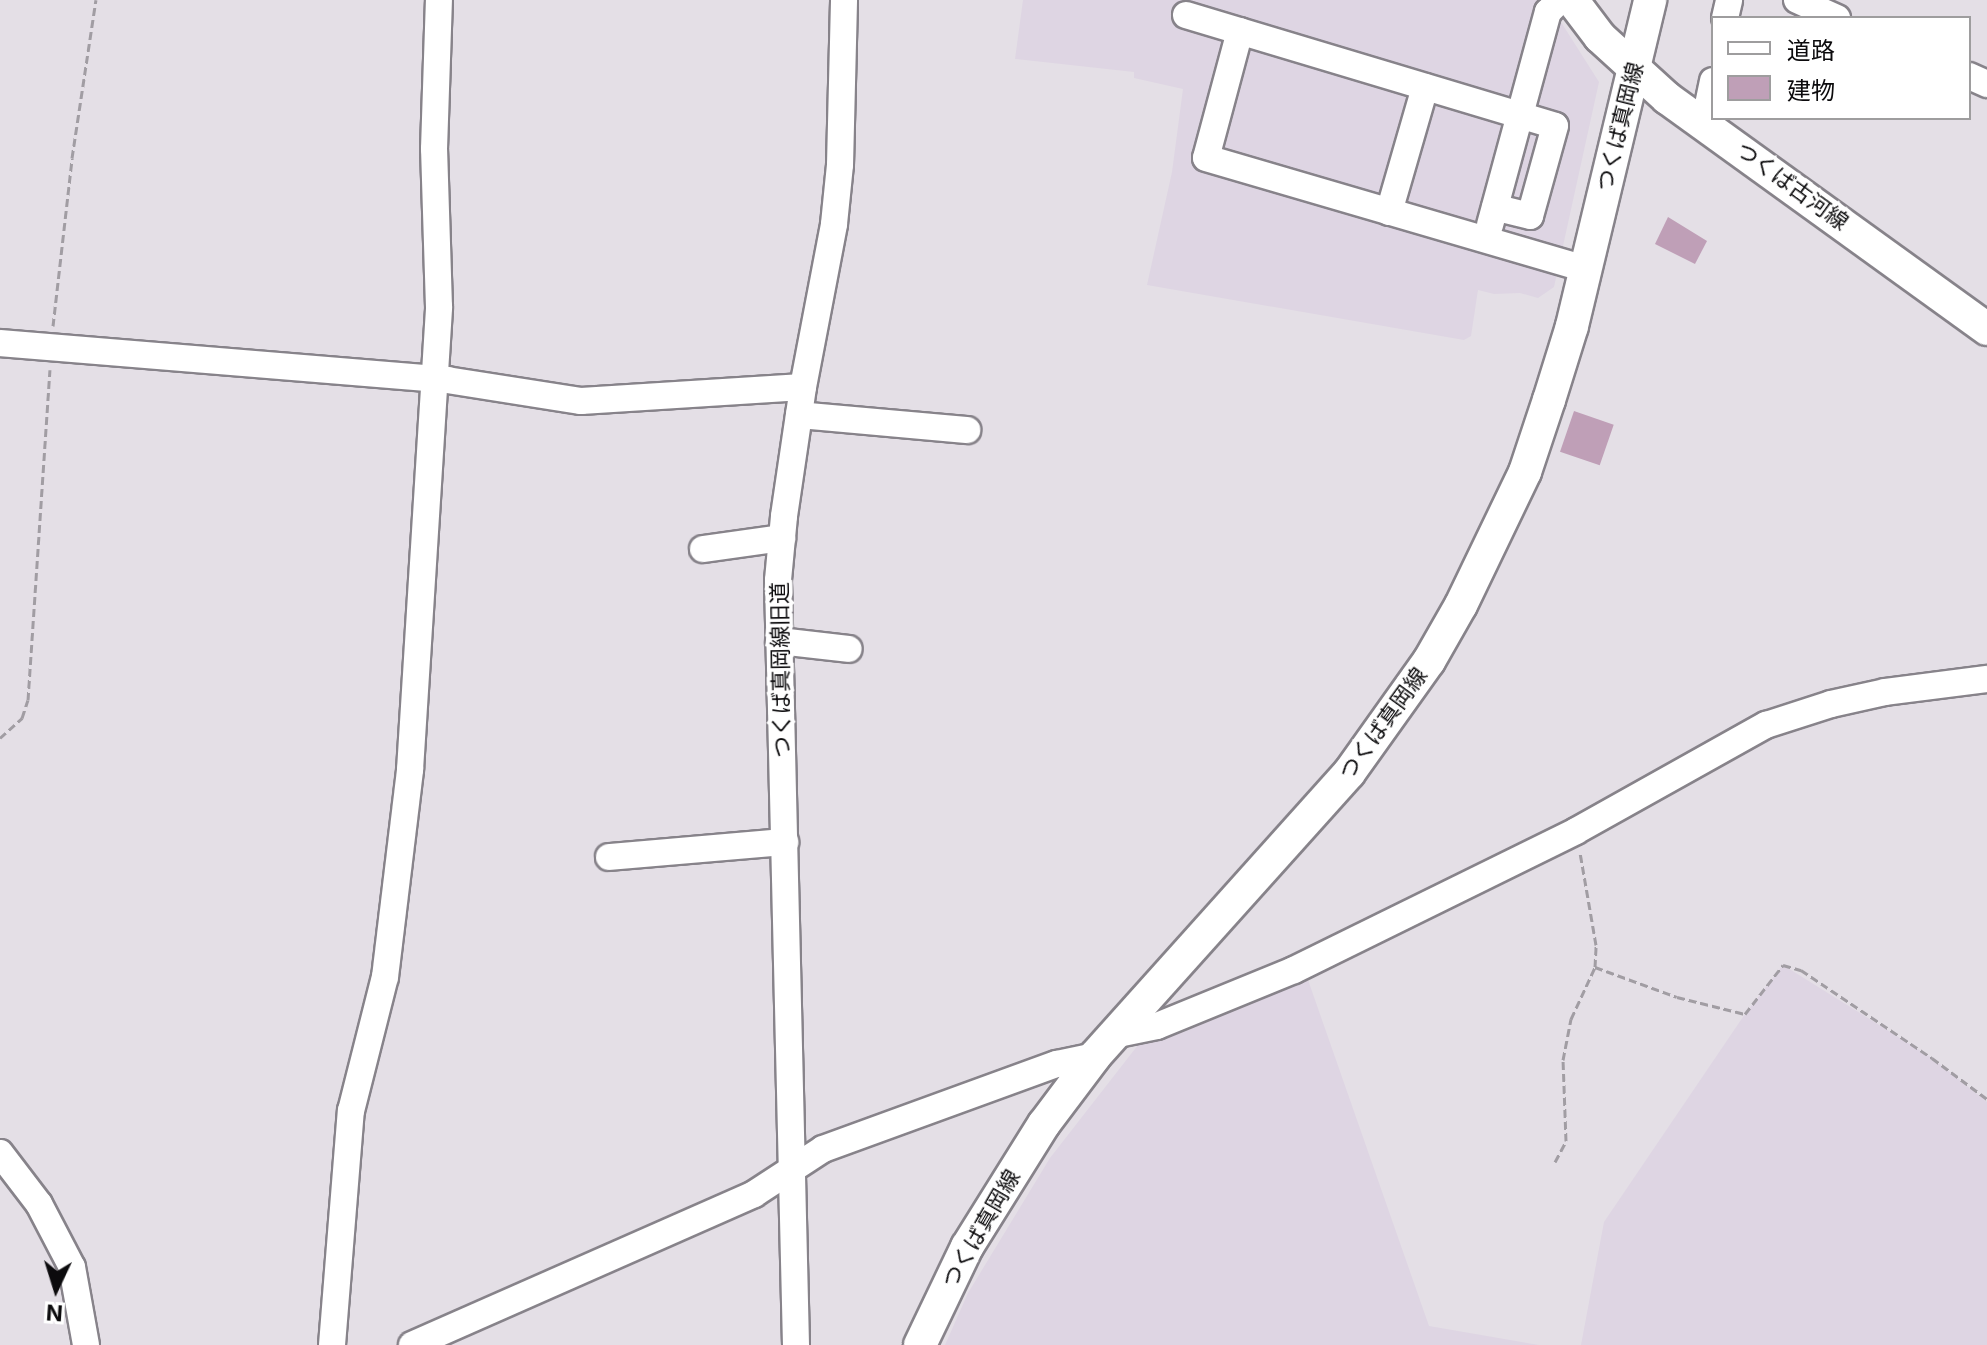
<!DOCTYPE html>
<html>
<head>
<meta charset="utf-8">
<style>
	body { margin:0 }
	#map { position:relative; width:1987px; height:1345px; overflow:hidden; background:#e4dfe6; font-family:Inter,"Noto Sans JP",sans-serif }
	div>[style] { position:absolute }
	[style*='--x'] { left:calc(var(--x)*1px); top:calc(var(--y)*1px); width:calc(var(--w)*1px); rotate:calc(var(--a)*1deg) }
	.built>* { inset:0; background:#ded5e3 }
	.building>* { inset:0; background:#bf9fb7; transform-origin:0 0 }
	.path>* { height:3px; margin-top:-1.5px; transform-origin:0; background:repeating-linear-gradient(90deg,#a19da3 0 8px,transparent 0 12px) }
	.roads { filter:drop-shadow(2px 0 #87838a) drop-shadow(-2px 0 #87838a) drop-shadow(0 2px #87838a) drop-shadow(0 -2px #87838a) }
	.minor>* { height:26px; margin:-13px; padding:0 13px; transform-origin:13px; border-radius:13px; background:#fff }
	.major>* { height:32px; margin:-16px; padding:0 16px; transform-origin:16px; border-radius:16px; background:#fff }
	span { translate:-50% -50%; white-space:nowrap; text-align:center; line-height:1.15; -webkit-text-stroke:7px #fff; paint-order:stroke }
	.street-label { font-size:22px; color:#0c0b0d }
	.legend { position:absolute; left:1711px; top:16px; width:260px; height:104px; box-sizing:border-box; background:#fff; border:2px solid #9e9d9e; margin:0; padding:10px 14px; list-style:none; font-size:24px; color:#0c0b0d }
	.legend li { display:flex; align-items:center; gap:16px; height:40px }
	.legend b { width:40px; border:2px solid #9e9d9e }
	.north { position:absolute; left:16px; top:1249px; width:80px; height:80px; -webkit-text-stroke:6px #fff; paint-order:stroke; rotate:184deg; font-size:22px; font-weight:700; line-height:32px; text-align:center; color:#0c0b0d }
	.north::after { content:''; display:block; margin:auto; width:28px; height:36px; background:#0c0b0d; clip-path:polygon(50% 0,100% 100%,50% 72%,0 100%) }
</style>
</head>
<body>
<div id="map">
	<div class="built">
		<i style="clip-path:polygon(1023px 0,1547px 0,1599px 82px,1554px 287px,1538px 298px,1520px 293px,1494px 294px,1478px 290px,1471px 336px,1464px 340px,1147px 285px,1172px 172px,1183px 89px,1134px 78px,1134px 72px,1015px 59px)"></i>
		<i style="clip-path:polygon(1783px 965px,1932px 1058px,1987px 1102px,1987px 1345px,1581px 1345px,1604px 1222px,1745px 1014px)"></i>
		<i style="clip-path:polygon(1307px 977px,1429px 1326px,1539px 1345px,945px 1345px,968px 1293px,1050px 1158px,1138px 1045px)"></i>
	</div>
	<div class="building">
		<i style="clip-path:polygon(1668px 217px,1707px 241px,1695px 264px,1655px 244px)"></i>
		<i style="left:1574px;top:411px;width:42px;height:43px;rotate:19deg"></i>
	</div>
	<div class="path">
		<i style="--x:53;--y:326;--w:169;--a:-83.5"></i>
		<i style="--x:72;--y:158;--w:160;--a:-81.4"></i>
		<i style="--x:0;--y:738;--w:30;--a:-42"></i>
		<i style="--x:22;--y:718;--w:19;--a:-72"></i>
		<i style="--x:28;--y:700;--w:331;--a:-86.2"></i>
		<i style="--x:1595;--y:967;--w:87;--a:20.1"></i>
		<i style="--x:1677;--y:997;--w:70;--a:14"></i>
		<i style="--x:1745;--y:1014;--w:62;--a:-52.2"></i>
		<i style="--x:1783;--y:965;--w:19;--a:16"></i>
		<i style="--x:1801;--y:970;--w:158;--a:33.9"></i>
		<i style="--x:1932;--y:1058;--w:69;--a:36.7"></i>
		<i style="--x:1555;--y:1162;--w:24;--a:-62"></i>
		<i style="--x:1566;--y:1141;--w:81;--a:-92.1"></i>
		<i style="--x:1563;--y:1060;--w:42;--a:-79"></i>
		<i style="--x:1571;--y:1019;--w:57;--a:-65.2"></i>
		<i style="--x:1595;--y:967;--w:22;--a:-87"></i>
		<i style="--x:1596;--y:945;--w:94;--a:-99.8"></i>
	</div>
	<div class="roads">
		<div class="minor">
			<i style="--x:1797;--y:0;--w:44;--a:24.2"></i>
			<i style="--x:1186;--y:15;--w:385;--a:16.7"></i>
			<i style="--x:1555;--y:126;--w:93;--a:105.5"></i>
			<i style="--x:1530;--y:216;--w:36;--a:-166"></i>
			<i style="--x:1725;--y:18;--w:18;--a:-77"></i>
			<i style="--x:1240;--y:31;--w:131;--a:105"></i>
			<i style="--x:1206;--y:158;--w:396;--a:16.3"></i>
			<i style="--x:1969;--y:76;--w:20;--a:24"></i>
			<i style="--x:1704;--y:124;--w:44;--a:-78.2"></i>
			<i style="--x:1389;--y:212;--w:130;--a:-73.9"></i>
			<i style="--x:1490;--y:225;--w:221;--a:-74.8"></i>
			<i style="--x:1548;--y:12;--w:17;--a:-45"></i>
			<i style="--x:0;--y:343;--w:449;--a:4.7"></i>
			<i style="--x:447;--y:380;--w:136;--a:8.9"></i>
			<i style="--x:581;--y:401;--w:222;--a:-3.6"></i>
			<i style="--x:799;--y:415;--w:169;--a:5.1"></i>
			<i style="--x:703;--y:549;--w:80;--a:-7.9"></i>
			<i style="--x:779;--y:641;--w:70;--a:6.5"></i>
			<i style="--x:609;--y:857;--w:177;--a:-4.9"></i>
			<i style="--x:1113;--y:1035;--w:45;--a:-11.6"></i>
			<i style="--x:1157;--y:1026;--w:148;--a:-22.2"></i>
			<i style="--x:1294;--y:970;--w:314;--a:-26.2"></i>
			<i style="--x:1576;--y:831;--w:218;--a:-29.2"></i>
			<i style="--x:1766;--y:725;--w:68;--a:-17.9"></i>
			<i style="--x:1831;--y:704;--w:55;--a:-12.5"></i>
			<i style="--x:1885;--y:692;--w:103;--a:-7.3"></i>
			<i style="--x:0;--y:1153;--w:64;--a:52.6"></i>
			<i style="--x:39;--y:1204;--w:71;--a:62.4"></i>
			<i style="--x:72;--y:1267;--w:79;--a:79.8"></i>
			<i style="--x:332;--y:1345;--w:235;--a:-85.4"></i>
			<i style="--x:351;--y:1111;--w:138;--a:-75.8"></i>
			<i style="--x:385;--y:977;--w:209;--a:-83.1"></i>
			<i style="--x:410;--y:770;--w:464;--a:-86.4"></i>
			<i style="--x:439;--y:307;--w:158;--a:-91.8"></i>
			<i style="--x:434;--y:149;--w:149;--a:-88.1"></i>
			<i style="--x:412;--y:1345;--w:374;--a:-23.8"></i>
			<i style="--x:754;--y:1194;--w:82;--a:-33.1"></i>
			<i style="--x:823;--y:1149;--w:249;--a:-20"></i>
			<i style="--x:1057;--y:1064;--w:39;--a:-12"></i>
			<i style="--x:796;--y:1345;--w:765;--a:-91.35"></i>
			<i style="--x:778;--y:580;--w:64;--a:-84.6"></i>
			<i style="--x:784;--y:516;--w:130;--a:-81.6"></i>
			<i style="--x:803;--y:387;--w:166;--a:-79.2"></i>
			<i style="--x:834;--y:224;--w:59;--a:-84.2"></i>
			<i style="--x:840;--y:165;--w:165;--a:-88.6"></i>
		</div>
		<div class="major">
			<i style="--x:1572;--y:0;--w:46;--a:52.9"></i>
			<i style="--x:1600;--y:37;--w:91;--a:42.3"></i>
			<i style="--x:1667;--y:98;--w:395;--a:35.8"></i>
			<i style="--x:920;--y:1345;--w:109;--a:-64.4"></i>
			<i style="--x:967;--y:1247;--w:145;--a:-58"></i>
			<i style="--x:1044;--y:1124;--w:85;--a:-53.1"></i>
			<i style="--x:1095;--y:1056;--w:380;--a:-48.1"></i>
			<i style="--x:1349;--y:773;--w:138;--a:-54.5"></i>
			<i style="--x:1429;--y:661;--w:64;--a:-60.3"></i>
			<i style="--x:1461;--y:605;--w:148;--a:-64.3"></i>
			<i style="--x:1525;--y:472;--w:76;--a:-71.6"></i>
			<i style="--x:1549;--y:400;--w:77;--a:-72.7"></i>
			<i style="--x:1572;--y:326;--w:335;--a:-76.5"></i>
		</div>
	</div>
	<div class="street-label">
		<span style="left:1620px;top:127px;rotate:-76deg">つくば真岡線</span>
		<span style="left:1792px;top:186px;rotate:36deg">つくば古河線</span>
		<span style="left:781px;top:670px;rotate:-91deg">つくば真岡線旧道</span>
		<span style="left:1383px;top:724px;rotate:-54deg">つくば真岡線</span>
		<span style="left:981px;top:1229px;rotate:-60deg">つくば真岡線</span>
	</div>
	<ul class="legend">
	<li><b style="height:10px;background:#fff"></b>道路</li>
	<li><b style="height:22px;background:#bf9fb7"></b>建物</li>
	</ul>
	<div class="north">N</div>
</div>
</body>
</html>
